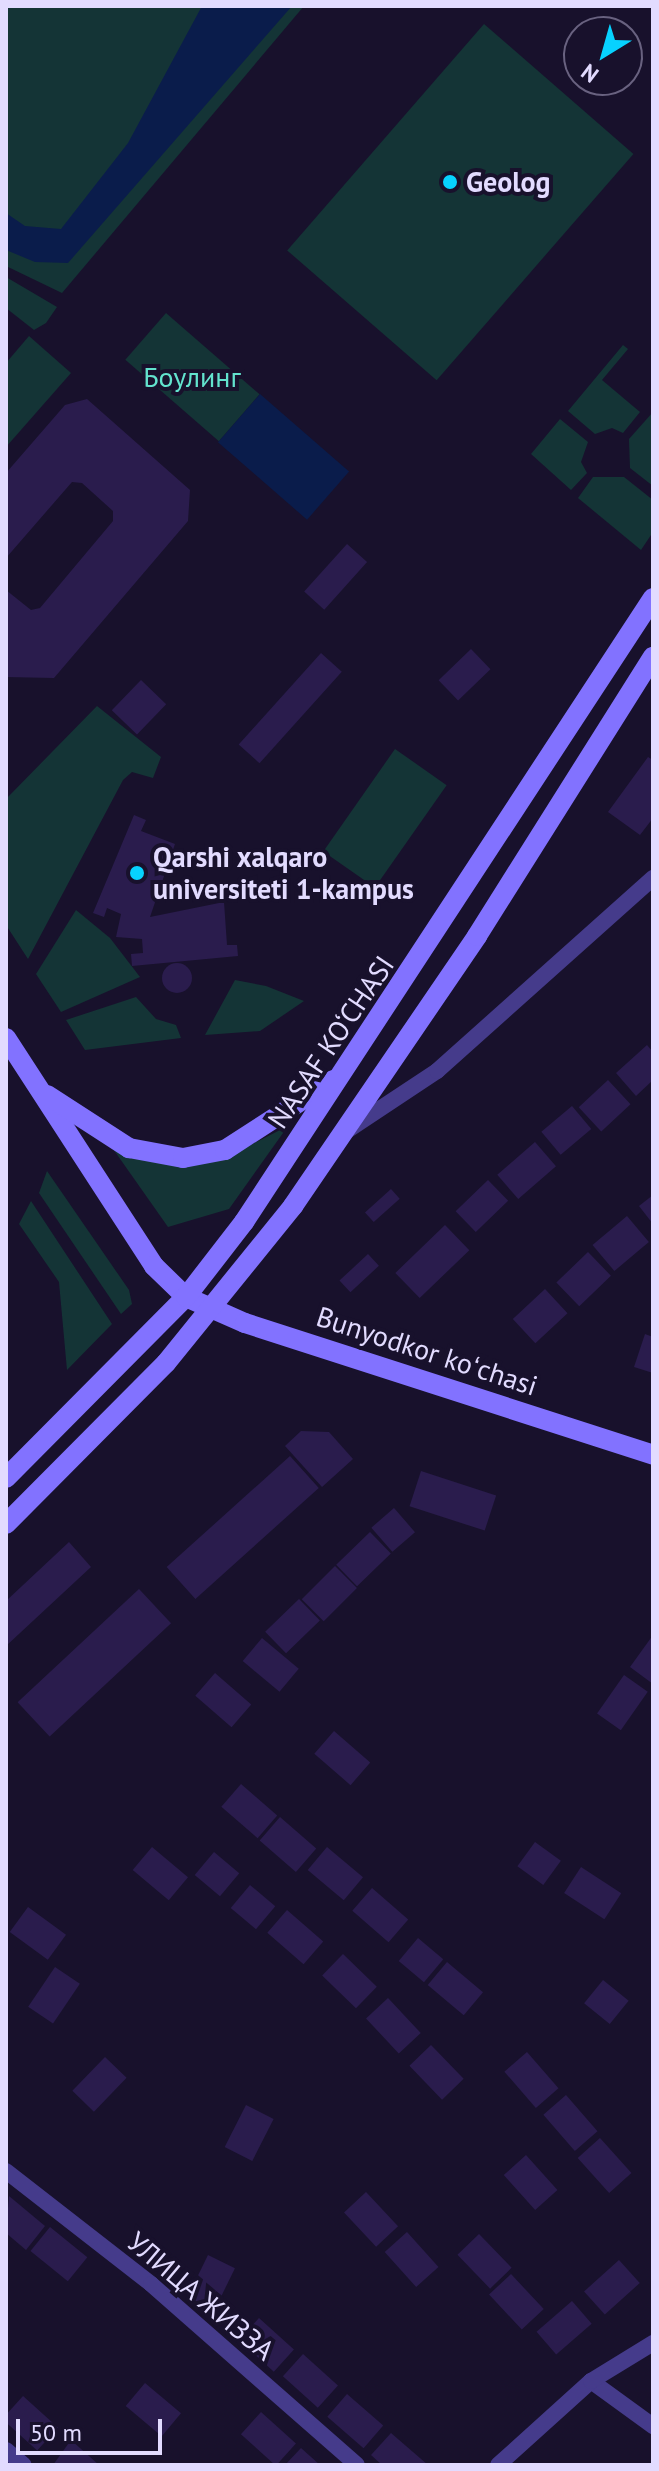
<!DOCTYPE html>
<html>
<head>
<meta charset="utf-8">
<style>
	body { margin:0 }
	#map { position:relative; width:659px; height:2471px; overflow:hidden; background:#18112c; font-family:"PT Sans",sans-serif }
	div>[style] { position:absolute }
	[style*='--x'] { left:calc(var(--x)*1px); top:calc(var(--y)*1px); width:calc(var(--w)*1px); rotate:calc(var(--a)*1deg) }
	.green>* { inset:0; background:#143436; transform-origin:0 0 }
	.water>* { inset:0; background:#0a1c4b; transform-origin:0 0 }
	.building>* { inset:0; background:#2a1c4d; transform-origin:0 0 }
	.round { border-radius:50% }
	.minor>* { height:16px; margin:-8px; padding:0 8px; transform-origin:8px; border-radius:8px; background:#453b8b }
	.secondary>* { height:20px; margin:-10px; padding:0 10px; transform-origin:10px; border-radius:10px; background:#8272ff }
	.dots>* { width:22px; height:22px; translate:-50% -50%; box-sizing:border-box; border:4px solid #18112c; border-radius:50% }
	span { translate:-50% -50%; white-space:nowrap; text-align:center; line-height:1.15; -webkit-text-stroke:8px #18112c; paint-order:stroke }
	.poi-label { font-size:28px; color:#e2dbff; font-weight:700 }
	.left { translate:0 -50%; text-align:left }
	.park-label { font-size:28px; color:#63e3ce }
	.street-label { font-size:28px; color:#e2dbff }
	.frame { position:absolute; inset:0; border:8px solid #e2dbff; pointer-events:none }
	.north { position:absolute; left:563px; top:16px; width:80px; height:80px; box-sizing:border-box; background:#18112c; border:2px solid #696280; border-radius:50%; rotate:217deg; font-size:22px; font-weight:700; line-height:32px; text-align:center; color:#e2dbff }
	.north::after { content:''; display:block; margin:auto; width:28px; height:36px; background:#07d2ff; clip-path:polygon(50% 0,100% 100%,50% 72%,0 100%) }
	.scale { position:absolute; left:16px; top:2419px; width:146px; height:36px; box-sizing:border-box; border:4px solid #e2dbff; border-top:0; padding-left:10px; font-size:24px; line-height:28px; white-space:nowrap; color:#e2dbff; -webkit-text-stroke:6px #18112c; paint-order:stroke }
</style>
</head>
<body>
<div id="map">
	<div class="green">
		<i style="clip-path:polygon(6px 6px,304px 6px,62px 293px,6px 266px)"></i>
		<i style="left:484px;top:24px;width:198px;height:300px;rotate:41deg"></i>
		<i style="clip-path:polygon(6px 277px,57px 307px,46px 323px,34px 330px,6px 308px)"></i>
		<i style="left:166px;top:313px;width:124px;height:62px;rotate:41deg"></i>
		<i style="clip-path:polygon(29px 336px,71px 373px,6px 447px,6px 363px)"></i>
		<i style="clip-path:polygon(623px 345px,628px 349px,602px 380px,640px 412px,623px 433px,612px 428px,595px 434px,568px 411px)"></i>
		<i style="clip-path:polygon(653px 412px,653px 486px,630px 468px,629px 439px)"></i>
		<i style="clip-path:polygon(560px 419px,588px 442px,581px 462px,587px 473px,571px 490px,531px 454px)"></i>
		<i style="clip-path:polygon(593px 477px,624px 477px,653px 500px,653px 532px,641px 550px,578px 498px)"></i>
		<i style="clip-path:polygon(97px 706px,161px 757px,153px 778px,132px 772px,123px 780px,28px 959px,6px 925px,6px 799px)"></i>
		<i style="left:395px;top:749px;width:63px;height:125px;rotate:35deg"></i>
		<i style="clip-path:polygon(76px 910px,110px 938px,140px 977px,61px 1012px,36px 974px)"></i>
		<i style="clip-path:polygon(235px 980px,266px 986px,304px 1001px,260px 1031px,205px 1035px)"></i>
		<i style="clip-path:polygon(136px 997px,156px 1019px,176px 1025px,181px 1038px,85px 1050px,66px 1020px)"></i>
		<i style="clip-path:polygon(288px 1126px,229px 1209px,168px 1227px,111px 1146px,227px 1157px)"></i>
		<i style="clip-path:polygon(47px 1171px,129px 1290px,132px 1304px,121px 1314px,39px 1193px)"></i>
		<i style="clip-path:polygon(31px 1201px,112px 1324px,67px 1370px,59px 1282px,19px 1224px)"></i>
	</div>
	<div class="water">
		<i style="clip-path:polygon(202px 6px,292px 6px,68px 263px,35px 262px,6px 250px,6px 213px,25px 226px,61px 229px,128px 143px)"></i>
		<i style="left:260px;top:394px;width:118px;height:64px;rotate:41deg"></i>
	</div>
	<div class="building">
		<i style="clip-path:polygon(87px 399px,190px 490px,188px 521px,54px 678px,6px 677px,6px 590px,31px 610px,40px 608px,113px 521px,113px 511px,82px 483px,72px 482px,6px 558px,6px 473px,65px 405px)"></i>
		<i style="left:347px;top:544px;width:27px;height:64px;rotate:42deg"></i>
		<i style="left:471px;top:649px;width:28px;height:45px;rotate:46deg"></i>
		<i style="left:321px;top:653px;width:28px;height:123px;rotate:42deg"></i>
		<i style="left:141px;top:680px;width:35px;height:42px;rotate:44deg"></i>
		<i style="clip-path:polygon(648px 757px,653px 760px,653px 818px,640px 835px,608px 812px)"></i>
		<i style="clip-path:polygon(134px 815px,146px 820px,141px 831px,175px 844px,150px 917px,224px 902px,227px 945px,237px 945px,238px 956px,132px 966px,131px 954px,143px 953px,142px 939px,116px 937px,121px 914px,107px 908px,104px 917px,93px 913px)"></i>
		<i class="round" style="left:162px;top:963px;width:30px;height:30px"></i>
		<i style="clip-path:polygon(647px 1045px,653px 1052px,653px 1080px,636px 1096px,616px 1073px)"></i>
		<i style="left:608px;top:1080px;width:33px;height:40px;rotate:47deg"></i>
		<i style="left:572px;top:1106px;width:30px;height:40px;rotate:50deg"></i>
		<i style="left:535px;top:1142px;width:32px;height:50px;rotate:49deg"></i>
		<i style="left:488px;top:1180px;width:29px;height:45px;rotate:46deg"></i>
		<i style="left:391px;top:1189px;width:13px;height:35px;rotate:48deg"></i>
		<i style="clip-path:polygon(653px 1195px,653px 1224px,639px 1206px)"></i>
		<i style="left:627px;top:1216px;width:34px;height:45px;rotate:50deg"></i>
		<i style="left:445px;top:1225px;width:35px;height:69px;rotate:46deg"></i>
		<i style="left:588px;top:1252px;width:33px;height:44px;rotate:46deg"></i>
		<i style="left:368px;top:1254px;width:16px;height:39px;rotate:47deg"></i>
		<i style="left:545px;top:1289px;width:33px;height:44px;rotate:47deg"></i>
		<i style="clip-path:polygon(645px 1334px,653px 1337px,653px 1373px,634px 1367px)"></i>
		<i style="clip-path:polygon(301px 1431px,329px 1432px,353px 1459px,322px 1487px,285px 1446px)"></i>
		<i style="left:290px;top:1456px;width:43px;height:166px;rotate:48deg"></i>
		<i style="left:421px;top:1471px;width:79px;height:37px;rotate:18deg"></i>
		<i style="left:394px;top:1508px;width:32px;height:30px;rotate:49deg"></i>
		<i style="left:370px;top:1532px;width:30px;height:47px;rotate:46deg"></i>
		<i style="clip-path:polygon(69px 1542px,91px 1567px,6px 1646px,6px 1601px)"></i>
		<i style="left:335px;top:1566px;width:31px;height:47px;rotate:45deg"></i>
		<i style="left:139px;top:1589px;width:47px;height:166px;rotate:47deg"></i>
		<i style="left:299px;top:1599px;width:30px;height:47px;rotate:46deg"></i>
		<i style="clip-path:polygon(653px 1635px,653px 1684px,630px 1667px)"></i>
		<i style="left:262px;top:1638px;width:48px;height:30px;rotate:40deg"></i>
		<i style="left:215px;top:1673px;width:48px;height:30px;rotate:41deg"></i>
		<i style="left:624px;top:1675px;width:29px;height:47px;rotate:35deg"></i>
		<i style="left:334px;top:1731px;width:48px;height:30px;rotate:41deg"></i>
		<i style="left:241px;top:1784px;width:48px;height:30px;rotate:41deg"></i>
		<i style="left:280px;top:1817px;width:48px;height:31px;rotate:41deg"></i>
		<i style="left:535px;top:1842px;width:32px;height:30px;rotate:36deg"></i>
		<i style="left:152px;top:1847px;width:47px;height:30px;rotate:40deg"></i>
		<i style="left:327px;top:1847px;width:47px;height:30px;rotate:40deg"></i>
		<i style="left:214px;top:1852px;width:33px;height:30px;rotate:40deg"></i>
		<i style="left:581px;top:1867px;width:48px;height:31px;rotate:33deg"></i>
		<i style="left:250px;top:1885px;width:33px;height:30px;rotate:40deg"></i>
		<i style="left:372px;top:1888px;width:48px;height:30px;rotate:41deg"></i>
		<i style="left:28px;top:1907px;width:47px;height:31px;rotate:36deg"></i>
		<i style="left:287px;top:1910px;width:48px;height:30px;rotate:41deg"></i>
		<i style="left:418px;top:1938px;width:33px;height:30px;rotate:40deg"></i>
		<i style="left:343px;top:1954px;width:47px;height:30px;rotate:44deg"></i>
		<i style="left:447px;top:1962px;width:47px;height:30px;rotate:40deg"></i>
		<i style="left:55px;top:1967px;width:30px;height:48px;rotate:34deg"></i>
		<i style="left:603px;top:1980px;width:33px;height:30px;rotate:39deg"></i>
		<i style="left:388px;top:1998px;width:48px;height:30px;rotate:47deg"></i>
		<i style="left:431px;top:2045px;width:47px;height:30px;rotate:46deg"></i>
		<i style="left:527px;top:2052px;width:48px;height:30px;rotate:49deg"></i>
		<i style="left:105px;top:2057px;width:30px;height:47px;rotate:44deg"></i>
		<i style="left:566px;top:2095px;width:48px;height:30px;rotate:49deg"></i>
		<i style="left:246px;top:2105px;width:31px;height:47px;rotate:27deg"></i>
		<i style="left:600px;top:2138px;width:47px;height:30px;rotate:48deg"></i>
		<i style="left:526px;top:2155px;width:47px;height:30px;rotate:48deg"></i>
		<i style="left:366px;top:2192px;width:47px;height:30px;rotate:47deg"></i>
		<i style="clip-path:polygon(9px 2196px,45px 2226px,26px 2250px,6px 2233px)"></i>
		<i style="left:50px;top:2227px;width:48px;height:31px;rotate:39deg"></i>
		<i style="left:407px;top:2232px;width:47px;height:30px;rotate:48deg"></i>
		<i style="left:479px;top:2234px;width:47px;height:30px;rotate:46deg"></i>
		<i style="left:208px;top:2255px;width:30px;height:47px;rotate:26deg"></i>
		<i style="left:619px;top:2260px;width:31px;height:47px;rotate:48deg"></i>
		<i style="left:511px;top:2274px;width:48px;height:30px;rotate:47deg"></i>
		<i style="left:572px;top:2301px;width:30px;height:47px;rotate:49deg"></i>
		<i style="left:259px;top:2318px;width:47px;height:30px;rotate:42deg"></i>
		<i style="left:303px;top:2354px;width:47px;height:30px;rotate:42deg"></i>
		<i style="left:145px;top:2383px;width:47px;height:30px;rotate:40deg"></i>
		<i style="left:347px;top:2394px;width:48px;height:30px;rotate:41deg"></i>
		<i style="left:23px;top:2396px;width:47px;height:31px;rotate:42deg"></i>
		<i style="left:261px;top:2412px;width:47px;height:30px;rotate:42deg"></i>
		<i style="clip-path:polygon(391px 2433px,428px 2465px,382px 2465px,371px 2455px)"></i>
		<i style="clip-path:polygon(71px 2440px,99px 2465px,53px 2465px)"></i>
		<i style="clip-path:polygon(301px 2448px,320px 2465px,285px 2465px)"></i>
	</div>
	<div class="minor">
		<i style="--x:348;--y:1130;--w:107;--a:-33.5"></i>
		<i style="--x:437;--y:1071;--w:290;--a:-41.8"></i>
		<i style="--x:6;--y:2171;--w:184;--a:37.9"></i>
		<i style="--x:151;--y:2284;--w:274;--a:41.3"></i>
		<i style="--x:591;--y:2381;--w:77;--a:36"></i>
		<i style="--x:6;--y:2450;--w:23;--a:40"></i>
		<i style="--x:498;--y:2465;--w:125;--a:-42.1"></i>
		<i style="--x:591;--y:2381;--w:73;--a:-31.5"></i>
	</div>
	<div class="secondary">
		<i style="--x:6;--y:1038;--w:272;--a:57"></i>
		<i style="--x:154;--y:1266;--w:45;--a:44.1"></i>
		<i style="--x:186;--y:1297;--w:64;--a:23.8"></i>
		<i style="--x:245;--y:1323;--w:429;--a:17.9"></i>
		<i style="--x:47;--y:1095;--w:98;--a:32.9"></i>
		<i style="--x:129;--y:1148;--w:55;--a:10.5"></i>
		<i style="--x:183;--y:1158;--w:43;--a:-10.8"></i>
		<i style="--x:225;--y:1150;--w:129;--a:-32.9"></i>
		<i style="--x:6;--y:1478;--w:255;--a:-45.2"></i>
		<i style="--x:186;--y:1297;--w:95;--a:-52.3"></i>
		<i style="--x:244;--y:1222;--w:746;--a:-56.76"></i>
		<i style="--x:6;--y:1524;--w:227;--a:-45.2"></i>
		<i style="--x:166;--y:1363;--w:202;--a:-51"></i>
		<i style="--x:293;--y:1206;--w:327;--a:-55.7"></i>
		<i style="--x:477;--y:936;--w:330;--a:-57.8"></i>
	</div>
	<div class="dots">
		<i style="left:450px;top:182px;background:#07d2ff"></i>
		<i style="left:137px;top:873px;background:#07d2ff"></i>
	</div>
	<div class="poi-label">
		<span class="left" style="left:466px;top:182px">Geolog</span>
		<span class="left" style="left:153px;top:873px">Qarshi xalqaro<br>universiteti 1-kampus</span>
	</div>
	<div class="park-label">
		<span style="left:192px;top:377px">Боулинг</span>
	</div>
	<div class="street-label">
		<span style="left:331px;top:1042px;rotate:-56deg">NASAF KO‘CHASI</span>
		<span style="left:427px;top:1351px;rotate:18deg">Bunyodkor koʻchasi</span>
		<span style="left:201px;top:2296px;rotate:40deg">УЛИЦА ЖИЗЗА</span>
	</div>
	<div class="frame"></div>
	<div class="north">N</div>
	<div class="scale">50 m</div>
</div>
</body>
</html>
